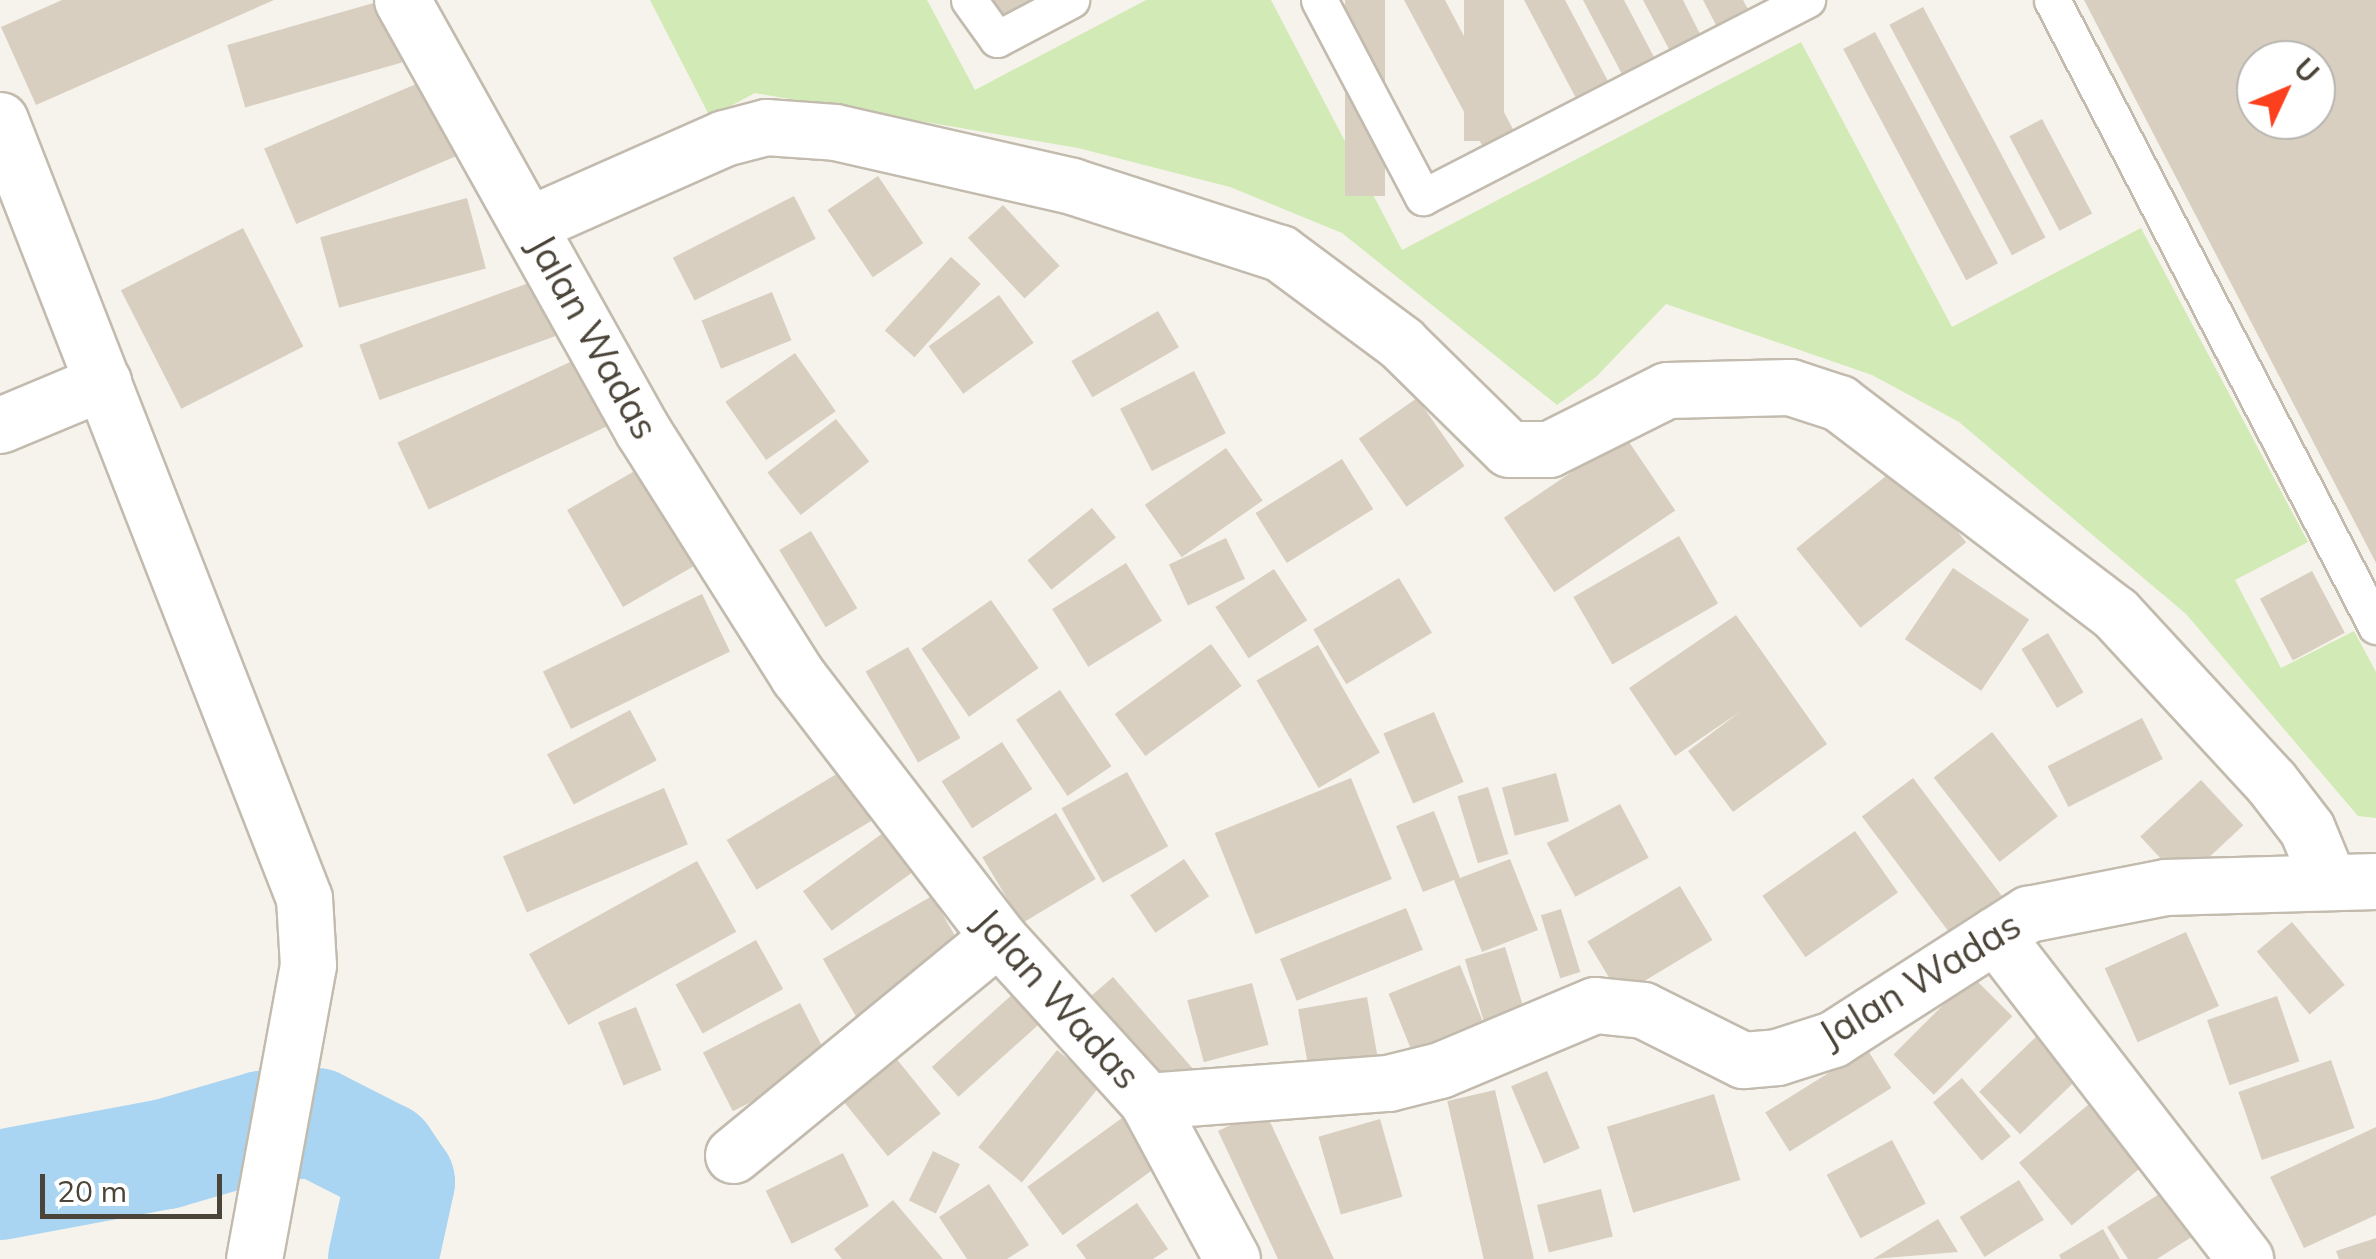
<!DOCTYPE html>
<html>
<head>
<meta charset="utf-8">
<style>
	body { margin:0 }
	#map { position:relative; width:2376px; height:1259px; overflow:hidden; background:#f6f3ec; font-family:Mulish,sans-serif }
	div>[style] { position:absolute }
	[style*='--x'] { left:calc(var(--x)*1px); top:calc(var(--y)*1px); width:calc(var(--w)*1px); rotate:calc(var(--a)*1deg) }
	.green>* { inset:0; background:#d2eab5 }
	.river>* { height:110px; margin:-55px; padding:0 55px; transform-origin:55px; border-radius:55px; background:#a9d4f2 }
	.building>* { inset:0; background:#d8cfc1; transform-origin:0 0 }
	.roads { filter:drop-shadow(2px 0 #c2bbae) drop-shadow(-2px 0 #c2bbae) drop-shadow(0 2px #c2bbae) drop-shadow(0 -2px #c2bbae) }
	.service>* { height:35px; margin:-17.5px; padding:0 17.5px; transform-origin:17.5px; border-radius:17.5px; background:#fff }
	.minor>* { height:55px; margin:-27.5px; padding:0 27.5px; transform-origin:27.5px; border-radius:27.5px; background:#fff }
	span { translate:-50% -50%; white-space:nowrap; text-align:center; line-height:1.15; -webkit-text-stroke:10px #fff; paint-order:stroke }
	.street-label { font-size:38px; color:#4b4439 }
	.north { position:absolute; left:2236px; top:40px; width:100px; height:100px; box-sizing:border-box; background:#fff; border:2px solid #b7b4b0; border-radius:50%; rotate:46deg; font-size:28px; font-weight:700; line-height:40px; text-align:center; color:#4b4439 }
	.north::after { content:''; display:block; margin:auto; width:35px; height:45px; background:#fc3f1d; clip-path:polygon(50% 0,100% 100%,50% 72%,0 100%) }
	.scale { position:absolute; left:40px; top:1174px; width:182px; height:45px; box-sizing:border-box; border:5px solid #4b4439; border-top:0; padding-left:12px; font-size:30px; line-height:35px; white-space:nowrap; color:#4b4439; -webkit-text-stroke:8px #fff; paint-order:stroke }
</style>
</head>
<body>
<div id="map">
	<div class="green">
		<i style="clip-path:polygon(650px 0,927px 0,975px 90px,1146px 0,1271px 0,1402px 250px,1801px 42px,1952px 327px,2141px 228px,2308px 542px,2235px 580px,2281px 668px,2354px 631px,2376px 672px,2376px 818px,2358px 816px,2186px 614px,1959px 422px,1872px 375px,1666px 304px,1596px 377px,1557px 405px,1342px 233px,1230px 187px,1078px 148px,755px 93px,710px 117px)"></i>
	</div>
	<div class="river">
		<i style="--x:0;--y:1185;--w:169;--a:-10.6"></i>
		<i style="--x:166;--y:1154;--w:100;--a:-16.3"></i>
		<i style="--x:262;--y:1126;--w:54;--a:-3.2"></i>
		<i style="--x:316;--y:1123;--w:75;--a:26.9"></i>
		<i style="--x:383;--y:1157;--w:30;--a:56"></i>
		<i style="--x:400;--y:1182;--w:79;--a:102.4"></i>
	</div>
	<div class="building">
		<i style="clip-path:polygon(62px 0,274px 0,36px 105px,1px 27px)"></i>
		<i style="left:384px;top:0;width:65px;height:163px;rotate:74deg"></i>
		<i style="clip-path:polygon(989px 0,1029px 0,1030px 3px,999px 18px)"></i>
		<i style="left:1345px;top:0;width:40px;height:196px"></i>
		<i style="clip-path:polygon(1404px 0,1445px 0,1515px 133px,1484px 149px)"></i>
		<i style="left:1464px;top:0;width:40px;height:141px"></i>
		<i style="clip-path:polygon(1524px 0,1565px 0,1609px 83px,1577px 100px)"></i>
		<i style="clip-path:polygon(1583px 0,1624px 0,1655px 59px,1623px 76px)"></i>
		<i style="clip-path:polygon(1643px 0,1683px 0,1701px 36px,1670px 51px)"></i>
		<i style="clip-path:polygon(1703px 0,1743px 0,1749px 11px,1717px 27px)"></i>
		<i style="clip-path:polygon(evenodd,2084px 0,2376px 0,2376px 563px,2084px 0,2256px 60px,2316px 60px,2316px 120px,2256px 120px,2256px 60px)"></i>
		<i style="left:1923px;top:7px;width:261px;height:38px;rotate:62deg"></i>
		<i style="left:1875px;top:32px;width:262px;height:36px;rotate:62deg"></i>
		<i style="left:428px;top:79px;width:82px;height:178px;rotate:67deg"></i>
		<i style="left:2042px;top:119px;width:107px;height:37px;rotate:62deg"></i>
		<i style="left:878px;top:176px;width:81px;height:61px;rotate:56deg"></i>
		<i style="left:794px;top:196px;width:48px;height:136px;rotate:63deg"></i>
		<i style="left:467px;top:198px;width:73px;height:152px;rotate:75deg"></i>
		<i style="left:1003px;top:205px;width:83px;height:48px;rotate:47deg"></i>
		<i style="left:243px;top:228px;width:133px;height:137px;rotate:63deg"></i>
		<i style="left:951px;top:257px;width:40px;height:99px;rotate:42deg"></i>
		<i style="left:537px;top:280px;width:59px;height:189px;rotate:70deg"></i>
		<i style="left:772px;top:292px;width:52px;height:76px;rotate:68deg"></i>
		<i style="left:999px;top:295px;width:59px;height:87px;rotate:54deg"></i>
		<i style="left:1158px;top:311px;width:42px;height:100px;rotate:60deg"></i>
		<i style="left:795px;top:353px;width:71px;height:85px;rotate:55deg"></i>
		<i style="left:585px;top:355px;width:74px;height:207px;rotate:65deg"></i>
		<i style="left:1194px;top:371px;width:70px;height:83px;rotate:63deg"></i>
		<i style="left:1417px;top:398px;width:83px;height:71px;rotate:55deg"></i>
		<i style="left:836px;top:419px;width:54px;height:87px;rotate:52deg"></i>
		<i style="left:1625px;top:436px;width:90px;height:146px;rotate:56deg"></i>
		<i style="left:1226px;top:448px;width:64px;height:99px;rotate:55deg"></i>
		<i style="left:1342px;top:459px;width:59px;height:102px;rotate:58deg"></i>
		<i style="left:1902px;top:463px;width:102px;height:136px;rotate:51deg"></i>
		<i style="left:645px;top:465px;width:112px;height:90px;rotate:60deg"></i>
		<i style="left:1092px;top:508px;width:38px;height:83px;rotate:51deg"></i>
		<i style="left:811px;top:531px;width:90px;height:37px;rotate:59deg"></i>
		<i style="left:1679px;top:536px;width:78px;height:122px;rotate:60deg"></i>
		<i style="left:1226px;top:538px;width:45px;height:63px;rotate:65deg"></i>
		<i style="left:1126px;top:563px;width:68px;height:87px;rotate:58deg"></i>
		<i style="left:1953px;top:568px;width:92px;height:86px;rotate:34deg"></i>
		<i style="left:1274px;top:569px;width:61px;height:70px;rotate:57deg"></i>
		<i style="left:2312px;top:571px;width:70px;height:59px;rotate:62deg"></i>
		<i style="left:1399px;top:578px;width:64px;height:100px;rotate:59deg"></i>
		<i style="left:702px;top:594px;width:64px;height:177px;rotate:64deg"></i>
		<i style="left:991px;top:600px;width:83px;height:85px;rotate:55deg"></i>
		<i style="clip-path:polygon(1736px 615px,1827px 744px,1733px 812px,1688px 751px,1741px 711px,1675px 756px,1629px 688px)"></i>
		<i style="left:2048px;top:633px;width:69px;height:31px;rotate:59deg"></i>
		<i style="left:1211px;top:644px;width:52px;height:119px;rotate:54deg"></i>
		<i style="left:1318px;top:645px;width:124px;height:71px;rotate:60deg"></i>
		<i style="left:908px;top:647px;width:105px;height:49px;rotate:60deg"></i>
		<i style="left:1060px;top:690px;width:92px;height:53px;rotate:56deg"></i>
		<i style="left:630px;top:710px;width:57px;height:94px;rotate:62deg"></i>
		<i style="left:1434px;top:712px;width:76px;height:55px;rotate:67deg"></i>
		<i style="left:2142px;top:718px;width:46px;height:106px;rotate:63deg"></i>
		<i style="left:1992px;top:732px;width:107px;height:74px;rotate:52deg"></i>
		<i style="left:1002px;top:742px;width:56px;height:72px;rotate:57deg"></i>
		<i style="left:845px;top:769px;width:58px;height:138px;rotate:59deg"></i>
		<i style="left:1127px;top:772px;width:85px;height:75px;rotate:61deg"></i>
		<i style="left:1556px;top:773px;width:50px;height:56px;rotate:75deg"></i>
		<i style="left:1351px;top:778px;width:109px;height:147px;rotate:68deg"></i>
		<i style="left:1913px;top:778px;width:149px;height:64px;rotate:53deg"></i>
		<i style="left:2201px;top:780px;width:62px;height:83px;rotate:47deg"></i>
		<i style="left:1488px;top:787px;width:70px;height:32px;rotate:73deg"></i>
		<i style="left:664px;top:788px;width:61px;height:175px;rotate:67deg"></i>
		<i style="left:1620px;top:804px;width:61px;height:83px;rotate:62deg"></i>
		<i style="clip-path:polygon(1434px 811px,1460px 878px,1510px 859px,1538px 930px,1482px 952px,1454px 880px,1423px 892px,1396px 826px)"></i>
		<i style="left:1056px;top:813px;width:77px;height:86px;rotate:59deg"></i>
		<i style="left:1855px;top:831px;width:75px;height:113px;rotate:55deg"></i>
		<i style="left:883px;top:833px;width:49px;height:99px;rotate:54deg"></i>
		<i style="left:1184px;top:859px;width:45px;height:65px;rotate:56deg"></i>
		<i style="left:697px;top:861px;width:81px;height:192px;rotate:61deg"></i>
		<i style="left:1680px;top:886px;width:63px;height:108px;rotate:59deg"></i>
		<i style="left:932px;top:896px;width:72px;height:126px;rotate:60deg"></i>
		<i style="left:1406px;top:908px;width:45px;height:136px;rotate:68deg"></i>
		<i style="left:1561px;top:909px;width:66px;height:21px;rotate:73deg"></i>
		<i style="left:2292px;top:922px;width:82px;height:46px;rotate:50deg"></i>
		<i style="left:2186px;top:932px;width:81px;height:89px;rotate:66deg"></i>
		<i style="left:756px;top:940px;width:56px;height:92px;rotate:61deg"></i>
		<i style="left:1505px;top:947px;width:67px;height:42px;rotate:73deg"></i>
		<i style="left:1460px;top:965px;width:77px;height:77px;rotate:68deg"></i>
		<i style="left:1972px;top:976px;width:57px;height:111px;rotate:45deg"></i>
		<i style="left:1113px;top:977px;width:121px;height:33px;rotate:49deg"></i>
		<i style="left:1252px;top:983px;width:64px;height:67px;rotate:75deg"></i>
		<i style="left:1015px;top:992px;width:40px;height:112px;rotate:48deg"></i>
		<i style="left:2277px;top:996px;width:69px;height:74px;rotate:71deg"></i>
		<i style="left:1367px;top:997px;width:59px;height:70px;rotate:80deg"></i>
		<i style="left:800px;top:1003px;width:66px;height:109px;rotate:63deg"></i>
		<i style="left:636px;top:1007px;width:68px;height:41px;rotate:68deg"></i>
		<i style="left:2041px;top:1032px;width:59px;height:86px;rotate:46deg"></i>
		<i style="left:1867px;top:1049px;width:46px;height:120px;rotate:58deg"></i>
		<i style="left:1057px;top:1050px;width:56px;height:125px;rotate:39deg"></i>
		<i style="left:891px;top:1052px;width:79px;height:68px;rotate:51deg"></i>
		<i style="left:2331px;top:1060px;width:72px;height:98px;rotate:71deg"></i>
		<i style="left:1547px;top:1071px;width:84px;height:39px;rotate:67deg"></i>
		<i style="left:1962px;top:1078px;width:76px;height:38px;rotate:50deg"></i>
		<i style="left:1495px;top:1090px;width:173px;height:49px;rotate:77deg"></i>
		<i style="left:1714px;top:1094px;width:90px;height:112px;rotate:73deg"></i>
		<i style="left:2101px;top:1094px;width:82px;height:107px;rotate:50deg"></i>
		<i style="clip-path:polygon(1264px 1109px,1334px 1259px,1278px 1259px,1218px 1131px)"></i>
		<i style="left:1122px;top:1118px;width:60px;height:117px;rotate:54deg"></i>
		<i style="left:1380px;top:1119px;width:81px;height:64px;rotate:74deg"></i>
		<i style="clip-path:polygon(2376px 1127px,2376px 1215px,2304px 1248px,2270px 1177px)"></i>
		<i style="left:1892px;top:1140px;width:72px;height:74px;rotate:62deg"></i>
		<i style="left:933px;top:1151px;width:30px;height:55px;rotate:26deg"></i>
		<i style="left:843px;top:1153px;width:59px;height:86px;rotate:64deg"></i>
		<i style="left:2019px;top:1180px;width:47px;height:70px;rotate:58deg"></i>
		<i style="clip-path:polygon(989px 1184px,1029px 1245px,1007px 1259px,967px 1259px,939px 1217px)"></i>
		<i style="clip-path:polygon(2172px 1186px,2201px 1231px,2157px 1259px,2128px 1259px,2107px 1227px)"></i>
		<i style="left:1601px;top:1189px;width:49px;height:66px;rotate:76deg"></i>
		<i style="clip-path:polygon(893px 1200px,943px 1259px,842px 1259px,834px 1249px)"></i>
		<i style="clip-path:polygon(1137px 1203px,1168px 1249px,1153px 1259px,1086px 1259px,1076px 1245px)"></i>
		<i style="clip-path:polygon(1938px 1219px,1958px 1252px,1873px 1259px)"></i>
		<i style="clip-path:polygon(2103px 1229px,2120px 1259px,2061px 1259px,2059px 1255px)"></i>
		<i style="clip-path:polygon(2376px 1238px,2376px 1259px,2339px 1259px,2336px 1251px)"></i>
	</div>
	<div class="roads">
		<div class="service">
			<i style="--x:969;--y:0;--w:48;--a:54.3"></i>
			<i style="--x:997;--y:39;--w:84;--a:-27.8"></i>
			<i style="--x:1319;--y:0;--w:223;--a:62.2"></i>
			<i style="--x:1423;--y:197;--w:432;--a:-27.2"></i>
			<i style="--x:2052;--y:0;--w:705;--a:62.64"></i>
		</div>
		<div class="minor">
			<i style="--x:402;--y:0;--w:494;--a:60.8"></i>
			<i style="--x:643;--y:431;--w:290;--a:57.7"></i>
			<i style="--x:798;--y:676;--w:329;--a:52.5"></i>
			<i style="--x:998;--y:937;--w:222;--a:47.7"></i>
			<i style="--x:1147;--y:1101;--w:242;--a:-4.3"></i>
			<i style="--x:1388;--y:1083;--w:54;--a:-14"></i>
			<i style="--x:1440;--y:1070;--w:168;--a:-22.8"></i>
			<i style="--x:1595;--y:1005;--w:48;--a:5.9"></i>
			<i style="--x:1643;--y:1010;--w:112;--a:26.6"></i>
			<i style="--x:1743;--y:1060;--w:34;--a:-5"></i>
			<i style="--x:1777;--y:1057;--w:59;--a:-17.8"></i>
			<i style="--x:1833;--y:1039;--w:232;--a:-32.7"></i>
			<i style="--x:2028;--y:914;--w:140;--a:-11.1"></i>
			<i style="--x:2165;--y:887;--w:211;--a:-1.6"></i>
			<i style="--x:0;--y:120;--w:835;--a:68.66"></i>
			<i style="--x:304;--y:898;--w:67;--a:86.6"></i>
			<i style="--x:308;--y:965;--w:299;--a:100.4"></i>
			<i style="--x:530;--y:224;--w:212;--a:-23.9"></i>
			<i style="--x:724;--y:138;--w:43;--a:-14.7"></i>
			<i style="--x:766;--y:127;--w:69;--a:4.1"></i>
			<i style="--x:835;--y:132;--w:243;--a:12.8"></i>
			<i style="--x:1072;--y:186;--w:219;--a:17.9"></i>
			<i style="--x:1280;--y:253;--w:151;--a:36.6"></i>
			<i style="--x:1401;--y:343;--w:151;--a:44.5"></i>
			<i style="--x:1509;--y:449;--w:40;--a:0"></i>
			<i style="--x:1549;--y:449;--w:132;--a:-26.6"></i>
			<i style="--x:1667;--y:390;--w:123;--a:-1.4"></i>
			<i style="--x:1790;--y:387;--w:52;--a:18.1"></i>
			<i style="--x:1839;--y:403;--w:347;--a:37.3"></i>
			<i style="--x:2115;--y:613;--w:230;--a:47.3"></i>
			<i style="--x:2271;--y:782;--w:59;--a:52.5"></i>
			<i style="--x:2307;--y:829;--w:55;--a:67.6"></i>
			<i style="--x:0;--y:425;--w:112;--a:-22.7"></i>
			<i style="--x:1995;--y:935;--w:409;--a:52.3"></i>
			<i style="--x:1147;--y:1101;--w:179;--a:61.7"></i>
			<i style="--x:733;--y:1155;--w:343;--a:-39.4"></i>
		</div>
	</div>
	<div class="street-label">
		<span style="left:593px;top:337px;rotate:61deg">Jalan Wadas</span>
		<span style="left:1920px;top:980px;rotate:-31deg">Jalan Wadas</span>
		<span style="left:1057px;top:999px;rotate:48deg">Jalan Wadas</span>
	</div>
	<div class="north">U</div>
	<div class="scale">20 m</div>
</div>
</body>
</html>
